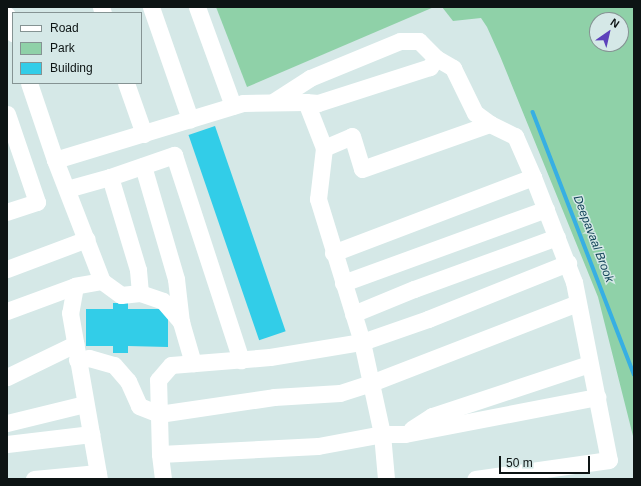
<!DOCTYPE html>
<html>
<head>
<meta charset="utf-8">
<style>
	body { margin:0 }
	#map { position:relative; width:641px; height:486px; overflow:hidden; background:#d5e8e7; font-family:Arial,sans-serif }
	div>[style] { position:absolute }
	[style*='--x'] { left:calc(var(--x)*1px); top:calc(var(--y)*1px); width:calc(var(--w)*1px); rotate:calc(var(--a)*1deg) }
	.green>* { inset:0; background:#8fd1a8 }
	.stream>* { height:3.5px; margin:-1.75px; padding:0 1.75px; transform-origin:1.75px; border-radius:1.75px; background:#37afe3 }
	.building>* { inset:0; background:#32cde8; transform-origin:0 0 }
	.minor>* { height:17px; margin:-8.5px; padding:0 8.5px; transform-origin:8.5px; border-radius:8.5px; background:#fff }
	span { translate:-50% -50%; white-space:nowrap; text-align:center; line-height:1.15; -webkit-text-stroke:3px #d5e8e7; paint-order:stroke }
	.water-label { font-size:12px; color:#124358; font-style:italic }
	.frame { position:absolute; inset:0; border:8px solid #0d1414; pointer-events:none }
	.legend { position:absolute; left:12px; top:12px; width:130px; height:72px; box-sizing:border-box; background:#d5e8e7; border:1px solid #859393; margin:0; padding:5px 7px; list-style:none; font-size:12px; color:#0d1414 }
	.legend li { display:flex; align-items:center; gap:8px; height:20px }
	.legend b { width:20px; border:1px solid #859393 }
	.north { position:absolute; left:589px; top:12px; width:40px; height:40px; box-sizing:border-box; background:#d5e8e7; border:1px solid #859393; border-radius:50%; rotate:34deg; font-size:11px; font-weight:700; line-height:16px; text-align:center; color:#0d1414 }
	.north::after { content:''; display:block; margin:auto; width:14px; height:18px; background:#5d42bb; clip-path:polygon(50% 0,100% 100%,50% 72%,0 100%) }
	.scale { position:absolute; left:499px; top:456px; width:91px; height:18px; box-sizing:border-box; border:2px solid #0d1414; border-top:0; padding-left:5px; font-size:12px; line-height:14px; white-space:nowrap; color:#0d1414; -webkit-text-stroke:3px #d5e8e7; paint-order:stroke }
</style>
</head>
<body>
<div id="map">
	<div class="green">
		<i style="clip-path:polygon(216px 7px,434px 7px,247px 87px)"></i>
		<i style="clip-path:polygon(evenodd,442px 7px,634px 7px,634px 440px,598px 297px,500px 56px,487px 27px,481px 18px,453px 21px,442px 7px,597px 20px,621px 20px,621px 44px,597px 44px,597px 20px)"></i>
	</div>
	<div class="stream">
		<i style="--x:533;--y:112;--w:281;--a:68.9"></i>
	</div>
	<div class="building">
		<i style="left:215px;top:126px;width:217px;height:28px;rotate:71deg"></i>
		<i style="clip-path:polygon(113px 303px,128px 303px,128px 309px,168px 309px,168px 347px,128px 346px,128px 353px,113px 353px,113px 346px,86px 346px,86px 309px,113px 309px)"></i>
	</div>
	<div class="minor">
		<i style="--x:101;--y:7;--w:6;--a:72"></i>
		<i style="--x:151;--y:7;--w:119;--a:70.8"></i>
		<i style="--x:197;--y:7;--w:105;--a:70"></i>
		<i style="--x:7;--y:15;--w:19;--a:72"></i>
		<i style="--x:436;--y:58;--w:20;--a:30"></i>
		<i style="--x:453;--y:68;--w:50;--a:63.9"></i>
		<i style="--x:475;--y:113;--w:19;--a:36"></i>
		<i style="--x:490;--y:124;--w:28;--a:26"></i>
		<i style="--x:515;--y:136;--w:45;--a:66.3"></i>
		<i style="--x:533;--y:177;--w:113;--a:68.7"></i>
		<i style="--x:574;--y:282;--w:181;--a:78.9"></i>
		<i style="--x:609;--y:460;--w:135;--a:171.9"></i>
		<i style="--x:29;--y:83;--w:81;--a:71.3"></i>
		<i style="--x:55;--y:160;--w:130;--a:68.8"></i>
		<i style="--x:102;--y:281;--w:27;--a:170"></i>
		<i style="--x:75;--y:286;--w:27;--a:100"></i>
		<i style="--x:70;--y:313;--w:169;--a:80.1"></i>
		<i style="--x:126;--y:83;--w:54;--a:70.6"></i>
		<i style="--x:273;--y:102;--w:44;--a:-33"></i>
		<i style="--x:310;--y:78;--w:97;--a:-22.3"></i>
		<i style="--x:400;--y:41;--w:19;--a:0"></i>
		<i style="--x:419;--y:41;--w:24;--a:45"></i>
		<i style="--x:436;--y:58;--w:11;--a:124"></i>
		<i style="--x:430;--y:67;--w:118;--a:162.2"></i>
		<i style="--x:318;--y:103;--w:12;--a:-175"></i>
		<i style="--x:7;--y:114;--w:93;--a:71.2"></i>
		<i style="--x:37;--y:202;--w:32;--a:162"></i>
		<i style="--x:324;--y:148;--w:30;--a:-23"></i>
		<i style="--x:352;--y:136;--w:34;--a:73"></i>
		<i style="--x:362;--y:169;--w:136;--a:-19.4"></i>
		<i style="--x:55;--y:160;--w:196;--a:-16.9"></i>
		<i style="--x:243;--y:103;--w:63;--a:-0.9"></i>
		<i style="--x:306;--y:102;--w:49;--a:68.6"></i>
		<i style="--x:324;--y:148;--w:51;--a:96.7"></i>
		<i style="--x:318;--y:199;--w:150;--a:72.9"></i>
		<i style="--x:362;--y:342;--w:94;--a:77.7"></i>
		<i style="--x:382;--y:434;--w:45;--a:84.9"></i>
		<i style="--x:143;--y:166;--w:118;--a:73.7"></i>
		<i style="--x:176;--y:279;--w:43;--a:83.4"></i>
		<i style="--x:110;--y:177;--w:68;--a:-19"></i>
		<i style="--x:174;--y:155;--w:216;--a:71.9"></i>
		<i style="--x:67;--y:189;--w:45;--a:-15.6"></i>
		<i style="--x:110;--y:177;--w:97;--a:73.2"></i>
		<i style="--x:138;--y:270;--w:23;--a:85"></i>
		<i style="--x:140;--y:293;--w:19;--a:174"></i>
		<i style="--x:121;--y:295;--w:24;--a:-144"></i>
		<i style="--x:333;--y:253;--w:214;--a:-20.8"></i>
		<i style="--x:7;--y:269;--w:85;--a:-20.6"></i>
		<i style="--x:343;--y:283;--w:216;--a:-20"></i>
		<i style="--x:140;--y:293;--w:24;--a:19"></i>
		<i style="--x:163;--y:301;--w:28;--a:49"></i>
		<i style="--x:181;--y:322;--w:43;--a:73.7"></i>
		<i style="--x:7;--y:311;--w:72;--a:-20.2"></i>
		<i style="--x:353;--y:314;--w:66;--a:-22.3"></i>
		<i style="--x:414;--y:289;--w:152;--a:-20"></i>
		<i style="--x:77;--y:360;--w:12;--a:-9"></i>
		<i style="--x:89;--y:358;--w:26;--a:16"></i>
		<i style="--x:114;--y:365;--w:21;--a:49"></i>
		<i style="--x:128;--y:381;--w:27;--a:66"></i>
		<i style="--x:139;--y:406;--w:22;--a:22"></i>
		<i style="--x:159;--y:414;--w:116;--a:-8.4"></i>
		<i style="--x:274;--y:397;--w:66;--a:-3.5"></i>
		<i style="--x:340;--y:393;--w:33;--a:-18"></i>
		<i style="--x:371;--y:383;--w:221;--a:-21.2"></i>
		<i style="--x:7;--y:377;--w:76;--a:-25.9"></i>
		<i style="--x:7;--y:423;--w:80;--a:-13.7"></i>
		<i style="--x:412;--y:429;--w:24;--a:-33"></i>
		<i style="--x:432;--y:416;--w:165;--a:-18.3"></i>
		<i style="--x:7;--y:444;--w:85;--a:-6.8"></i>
		<i style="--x:160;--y:454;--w:74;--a:-91.5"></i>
		<i style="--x:158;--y:380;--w:20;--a:-49"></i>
		<i style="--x:171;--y:365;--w:99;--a:-4.6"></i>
		<i style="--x:270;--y:357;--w:93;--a:-9.3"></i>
		<i style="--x:362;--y:342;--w:70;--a:-19.2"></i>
		<i style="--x:428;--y:319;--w:151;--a:-21.8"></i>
		<i style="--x:34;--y:479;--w:64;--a:-5.4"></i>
		<i style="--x:163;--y:479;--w:25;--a:-97"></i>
		<i style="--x:160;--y:454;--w:158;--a:-2.9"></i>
		<i style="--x:318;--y:446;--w:65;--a:-10.6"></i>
		<i style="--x:382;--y:434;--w:23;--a:0"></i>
		<i style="--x:405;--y:434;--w:196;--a:-10.9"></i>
	</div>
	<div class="water-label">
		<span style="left:593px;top:239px;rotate:69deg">Deepavaal Brook</span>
	</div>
	<div class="frame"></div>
	<ul class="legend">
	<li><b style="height:5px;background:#fff"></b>Road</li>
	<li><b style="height:11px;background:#8fd1a8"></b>Park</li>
	<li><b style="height:11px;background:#32cde8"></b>Building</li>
	</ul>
	<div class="north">N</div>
	<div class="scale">50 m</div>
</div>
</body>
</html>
